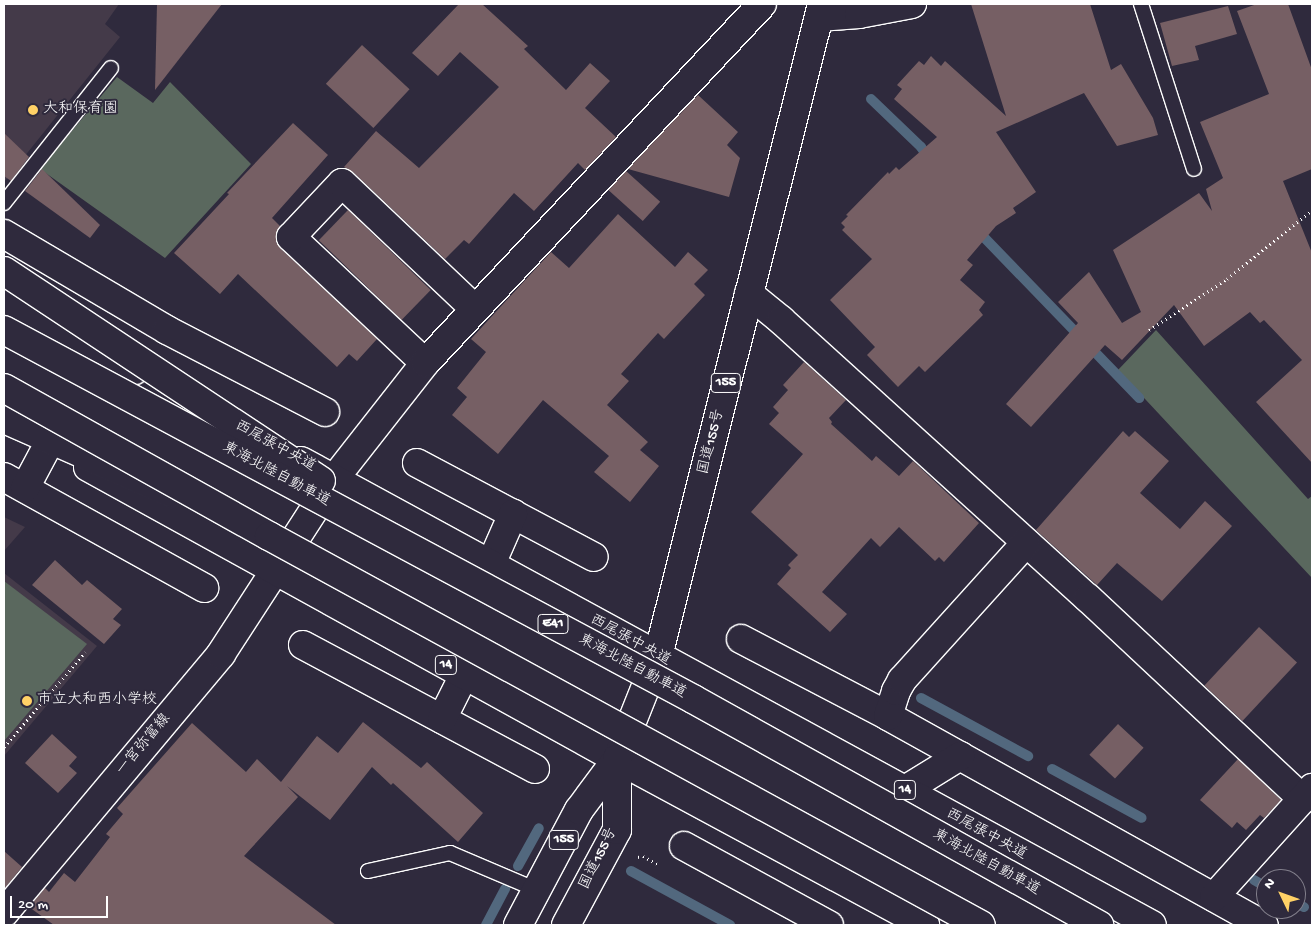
<!DOCTYPE html>
<html>
<head>
<meta charset="utf-8">
<style>
	body { margin:0 }
	#map { position:relative; width:1316px; height:929px; overflow:hidden; background:#2f2a3d; font-family:"Gochi Hand","Klee One",sans-serif }
	div>[style] { position:absolute }
	[style*='--x'] { left:calc(var(--x)*1px); top:calc(var(--y)*1px); width:calc(var(--w)*1px); rotate:calc(var(--a)*1deg) }
	.built>* { inset:0; background:#443a49 }
	.green>* { inset:0; background:#5a685e }
	.stream>* { height:10px; margin:-5px; padding:0 5px; transform-origin:5px; border-radius:5px; background:#52687e }
	.building>* { inset:0; background:#765f64; transform-origin:0 0 }
	.path>* { height:3px; margin-top:-1.5px; transform-origin:0; background:repeating-linear-gradient(90deg,#fff 0 1px,transparent 0 5px) }
	.roads { filter:drop-shadow(1px 0 #fff) drop-shadow(-1px 0 #fff) drop-shadow(0 1px #fff) drop-shadow(0 -1px #fff) }
	.lane>* { height:14px; margin:-7px; padding:0 7px; transform-origin:7px; border-radius:7px; background:#2f2a3d }
	.street>* { height:28px; margin:-14px; padding:0 14px; transform-origin:14px; border-radius:14px; background:#2f2a3d }
	.secondary>* { height:28px; margin:-14px; padding:0 14px; transform-origin:14px; border-radius:14px; background:#2f2a3d }
	.primary>* { height:28px; margin:-14px; padding:0 14px; transform-origin:14px; border-radius:14px; background:#2f2a3d }
	.highway>* { height:28px; margin:-14px; padding:0 14px; transform-origin:14px; border-radius:14px; background:#2f2a3d }
	.bridges { filter:drop-shadow(1px 0 #fff) drop-shadow(-1px 0 #fff) drop-shadow(0 1px #fff) drop-shadow(0 -1px #fff) }
	.highway-bridge>* { height:28px; margin:-14px; padding:0 14px; transform-origin:14px; border-radius:14px; background:#2f2a3d }
	.dots>* { width:14px; height:14px; translate:-50% -50%; box-sizing:border-box; border:2px solid #2f2a3d; border-radius:50% }
	span { translate:-50% -50%; white-space:nowrap; text-align:center; line-height:1.15; -webkit-text-stroke:4px #2f2a3d; paint-order:stroke }
	.shield-label span { padding:1px 4px; background:#2f2a3d; border:1px solid; border-radius:4px; -webkit-text-stroke-width:0 }
	.shield-label { font-size:14px; color:#fff; font-weight:700 }
	.poi-label { font-size:15px; color:#fff }
	.left { translate:0 -50%; text-align:left }
	.street-label { font-size:15px; color:#fff }
	.frame { position:absolute; inset:0; border:5px solid #fff; pointer-events:none }
	.north { position:absolute; left:1256px; top:869px; width:50px; height:50px; box-sizing:border-box; background:#2f2a3d; border:1px solid #827f8b; border-radius:50%; rotate:312deg; font-size:14px; font-weight:700; line-height:20px; text-align:center; color:#fff }
	.north::after { content:''; display:block; margin:auto; width:18px; height:22px; background:#ffd166; clip-path:polygon(50% 0,100% 100%,50% 72%,0 100%) }
	.scale { position:absolute; left:10px; top:896px; width:98px; height:22px; box-sizing:border-box; border:2px solid #fff; border-top:0; padding-left:6px; font-size:15px; line-height:18px; white-space:nowrap; color:#fff; -webkit-text-stroke:4px #2f2a3d; paint-order:stroke }
</style>
</head>
<body>
<div id="map">
	<div class="built">
		<i style="clip-path:polygon(4px 4px,119px 4px,105px 24px,120px 37px,4px 182px)"></i>
		<i style="clip-path:polygon(4px 517px,25px 527px,4px 551px)"></i>
		<i style="clip-path:polygon(4px 573px,97px 646px,4px 756px)"></i>
	</div>
	<div class="green">
		<i style="clip-path:polygon(117px 77px,153px 103px,170px 82px,251px 164px,165px 258px,40px 169px)"></i>
		<i style="clip-path:polygon(1156px 330px,1308px 499px,1312px 496px,1312px 578px,1118px 370px)"></i>
		<i style="clip-path:polygon(4px 581px,87px 644px,4px 741px)"></i>
	</div>
	<div class="stream">
		<i style="--x:871;--y:99;--w:69;--a:43.8"></i>
		<i style="--x:921;--y:147;--w:14;--a:56"></i>
		<i style="--x:976;--y:229;--w:235;--a:46"></i>
		<i style="--x:921;--y:698;--w:122;--a:28.5"></i>
		<i style="--x:1052;--y:769;--w:102;--a:28.6"></i>
		<i style="--x:518;--y:866;--w:43;--a:-61.1"></i>
		<i style="--x:631;--y:871;--w:113;--a:28.6"></i>
		<i style="--x:1254;--y:880;--w:14;--a:30"></i>
		<i style="--x:1296;--y:903;--w:9;--a:27"></i>
		<i style="--x:486;--y:925;--w:41;--a:-62.2"></i>
	</div>
	<div class="building">
		<i style="clip-path:polygon(157px 4px,222px 4px,155px 90px)"></i>
		<i style="clip-path:polygon(459px 4px,482px 4px,528px 46px,524px 49px,566px 90px,590px 63px,610px 81px,585px 108px,616px 137px,585px 170px,578px 163px,534px 211px,514px 193px,469px 244px,464px 240px,445px 259px,353px 172px,344px 167px,376px 131px,419px 168px,499px 87px,460px 52px,438px 76px,412px 53px)"></i>
		<i style="clip-path:polygon(971px 4px,1090px 4px,1111px 70px,1121px 64px,1153px 118px,1158px 135px,1117px 146px,1084px 93px,996px 132px,1036px 192px,1013px 208px,1016px 213px,996px 226px,967px 260px,973px 265px,960px 280px,985px 302px,979px 310px,983px 315px,925px 372px,919px 366px,898px 387px,867px 355px,875px 347px,830px 300px,872px 259px,842px 230px,845px 227px,841px 223px,848px 216px,846px 215px,888px 172px,889px 174px,896px 167px,899px 170px,937px 137px,894px 99px,902px 89px,897px 85px,919px 61px,924px 65px,931px 56px,941px 66px,945px 61px,1006px 116px)"></i>
		<i style="clip-path:polygon(1257px 4px,1288px 4px,1312px 70px,1312px 169px,1283px 181px,1312px 253px,1312px 463px,1256px 402px,1302px 360px,1264px 320px,1260px 323px,1250px 312px,1204px 346px,1174px 305px,1122px 360px,1105px 345px,1031px 427px,1006px 404px,1078px 323px,1058px 302px,1089px 272px,1122px 323px,1141px 312px,1113px 250px,1199px 193px,1212px 211px,1206px 189px,1223px 178px,1200px 122px,1269px 94px,1237px 11px)"></i>
		<i style="clip-path:polygon(1228px 6px,1237px 34px,1195px 46px,1199px 60px,1172px 66px,1160px 23px)"></i>
		<i style="left:362px;top:45px;width:65px;height:53px;rotate:43deg"></i>
		<i style="clip-path:polygon(698px 95px,738px 132px,727px 145px,740px 158px,729px 197px,628px 169px)"></i>
		<i style="clip-path:polygon(293px 123px,328px 155px,272px 218px,280px 226px,276px 233px,276px 242px,280px 248px,377px 339px,357px 361px,349px 354px,337px 367px,238px 274px,220px 294px,174px 253px,229px 194px,227px 193px)"></i>
		<i style="clip-path:polygon(4px 133px,29px 157px,11px 181px,4px 176px)"></i>
		<i style="clip-path:polygon(42px 169px,100px 225px,90px 238px,25px 191px)"></i>
		<i style="left:626px;top:171px;width:46px;height:26px;rotate:42deg"></i>
		<i style="left:348px;top:210px;width:115px;height:42px;rotate:44deg"></i>
		<i style="clip-path:polygon(618px 214px,675px 267px,688px 252px,708px 270px,694px 284px,705px 295px,664px 339px,658px 333px,621px 374px,629px 381px,607px 405px,648px 442px,640px 450px,659px 466px,630px 502px,594px 472px,609px 456px,543px 400px,498px 454px,452px 415px,467px 397px,457px 388px,486px 352px,471px 339px,551px 252px,569px 268px)"></i>
		<i style="clip-path:polygon(804px 362px,846px 400px,829px 418px,832px 422px,831px 424px,872px 461px,876px 456px,899px 476px,913px 461px,979px 523px,944px 562px,939px 557px,935px 561px,899px 527px,880px 547px,871px 538px,822px 592px,847px 614px,830px 632px,777px 584px,791px 568px,788px 565px,798px 555px,751px 512px,803px 454px,769px 424px,779px 413px,773px 407px,788px 390px,783px 385px)"></i>
		<i style="clip-path:polygon(1123px 431px,1129px 437px,1135px 431px,1169px 461px,1140px 493px,1180px 529px,1205px 501px,1232px 526px,1162px 601px,1117px 563px,1097px 585px,1036px 530px)"></i>
		<i style="clip-path:polygon(55px 560px,82px 585px,87px 580px,122px 609px,113px 619px,121px 625px,104px 644px,32px 585px)"></i>
		<i style="left:1259px;top:627px;width:52px;height:80px;rotate:43deg"></i>
		<i style="clip-path:polygon(363px 722px,421px 768px,427px 762px,483px 813px,458px 842px,393px 783px,391px 785px,372px 767px,330px 820px,287px 786px,298px 797px,244px 856px,336px 925px,54px 925px,29px 907px,45px 888px,49px 892px,64px 873px,75px 882px,110px 837px,106px 834px,123px 814px,117px 808px,192px 723px,246px 772px,257px 759px,281px 782px,317px 736px,338px 753px)"></i>
		<i style="left:1118px;top:724px;width:35px;height:42px;rotate:43deg"></i>
		<i style="clip-path:polygon(52px 734px,77px 757px,69px 766px,77px 773px,58px 793px,25px 763px)"></i>
		<i style="clip-path:polygon(1238px 759px,1281px 800px,1264px 818px,1260px 815px,1246px 830px,1237px 822px,1232px 828px,1200px 800px)"></i>
		<i style="clip-path:polygon(4px 851px,22px 867px,5px 888px,4px 887px)"></i>
	</div>
	<div class="path">
		<i style="--x:1149;--y:330;--w:93;--a:-33.2"></i>
		<i style="--x:1227;--y:279;--w:109;--a:-39.1"></i>
		<i style="--x:4;--y:747;--w:125;--a:-49.5"></i>
		<i style="--x:638;--y:857;--w:5;--a:-11"></i>
		<i style="--x:643;--y:856;--w:18;--a:29"></i>
	</div>
	<div class="roads">
		<div class="lane">
			<i style="--x:1141;--y:4;--w:173;--a:72.2"></i>
			<i style="--x:4;--y:203;--w:172;--a:-51.6"></i>
			<i style="--x:368;--y:871;--w:84;--a:-12.4"></i>
			<i style="--x:450;--y:853;--w:95;--a:23"></i>
		</div>
		<div class="street">
			<i style="--x:819;--y:17;--w:40;--a:-4.3"></i>
			<i style="--x:859;--y:14;--w:54;--a:-10.7"></i>
			<i style="--x:4;--y:234;--w:189;--a:30.5"></i>
			<i style="--x:167;--y:330;--w:178;--a:27.4"></i>
			<i style="--x:749;--y:294;--w:41;--a:39.1"></i>
			<i style="--x:781;--y:320;--w:414;--a:42.2"></i>
			<i style="--x:1088;--y:598;--w:294;--a:43.1"></i>
			<i style="--x:425;--y:363;--w:184;--a:-136.8"></i>
			<i style="--x:291;--y:237;--w:74;--a:-46.6"></i>
			<i style="--x:342;--y:183;--w:183;--a:43.5"></i>
			<i style="--x:417;--y:463;--w:200;--a:28"></i>
			<i style="--x:4;--y:477;--w:229;--a:29"></i>
			<i style="--x:25;--y:488;--w:49;--a:-61.9"></i>
			<i style="--x:491;--y:564;--w:55;--a:-66.3"></i>
			<i style="--x:277;--y:567;--w:105;--a:-57.1"></i>
			<i style="--x:334;--y:479;--w:147;--a:-51.9"></i>
			<i style="--x:425;--y:363;--w:492;--a:-46.8"></i>
			<i style="--x:741;--y:639;--w:166;--a:27.6"></i>
			<i style="--x:888;--y:716;--w:430;--a:29.1"></i>
			<i style="--x:303;--y:645;--w:263;--a:28.1"></i>
			<i style="--x:888;--y:716;--w:26;--a:-72"></i>
			<i style="--x:896;--y:691;--w:13;--a:-61"></i>
			<i style="--x:902;--y:680;--w:185;--a:-47.9"></i>
			<i style="--x:442;--y:719;--w:49;--a:-63.4"></i>
			<i style="--x:905;--y:790;--w:65;--a:-31.7"></i>
			<i style="--x:684;--y:846;--w:165;--a:28.6"></i>
			<i style="--x:1214;--y:897;--w:147;--a:-48"></i>
		</div>
		<div class="secondary">
			<i style="--x:4;--y:913;--w:338;--a:-50"></i>
			<i style="--x:221;--y:654;--w:99;--a:-57"></i>
		</div>
		<div class="primary">
			<i style="--x:4;--y:298;--w:149;--a:29"></i>
			<i style="--x:301;--y:461;--w:969;--a:28.6"></i>
			<i style="--x:88;--y:467;--w:604;--a:28.9"></i>
			<i style="--x:617;--y:759;--w:350;--a:28.3"></i>
		</div>
		<div class="highway">
			<i style="--x:4;--y:419;--w:184;--a:23.8"></i>
			<i style="--x:518;--y:925;--w:130;--a:-62.1"></i>
			<i style="--x:579;--y:810;--w:64;--a:-53.3"></i>
			<i style="--x:617;--y:759;--w:111;--a:-68.3"></i>
			<i style="--x:658;--y:656;--w:672;--a:-75.88"></i>
			<i style="--x:566;--y:925;--w:108;--a:-61.8"></i>
			<i style="--x:617;--y:830;--w:71;--a:-90"></i>
		</div>
	</div>
	<div class="bridges">
		<div class="highway-bridge">
			<i style="--x:4;--y:271;--w:380;--a:33.5"></i>
			<i style="--x:4;--y:330;--w:782;--a:28.17"></i>
			<i style="--x:693;--y:699;--w:465;--a:29.1"></i>
			<i style="--x:4;--y:388;--w:304;--a:29.2"></i>
			<i style="--x:269;--y:536;--w:811;--a:28.65"></i>
		</div>
	</div>
	<div class="dots">
		<i style="left:33px;top:110px;background:#ffd166"></i>
		<i style="left:27px;top:701px;background:#ffd166"></i>
	</div>
	<div class="shield-label">
		<span style="left:726px;top:383px">155</span>
		<span style="left:553px;top:624px">E41</span>
		<span style="left:446px;top:665px">14</span>
		<span style="left:905px;top:790px">14</span>
		<span style="left:564px;top:840px">155</span>
	</div>
	<div class="poi-label">
		<span class="left" style="left:43px;top:110px">大和保育園</span>
		<span class="left" style="left:37px;top:701px">市立大和西小学校</span>
	</div>
	<div class="street-label">
		<span style="left:712px;top:442px;rotate:-76deg">国道155号</span>
		<span style="left:275px;top:447px;rotate:29deg">西尾張中央道</span>
		<span style="left:276px;top:475px;rotate:28deg">東海北陸自動車道</span>
		<span style="left:630px;top:641px;rotate:29deg">西尾張中央道</span>
		<span style="left:632px;top:667px;rotate:28deg">東海北陸自動車道</span>
		<span style="left:144px;top:745px;rotate:-50deg">一宮弥富線</span>
		<span style="left:986px;top:835px;rotate:29deg">西尾張中央道</span>
		<span style="left:599px;top:859px;rotate:-64deg">国道155号</span>
		<span style="left:986px;top:863px;rotate:29deg">東海北陸自動車道</span>
	</div>
	<div class="frame"></div>
	<div class="north">N</div>
	<div class="scale">20 m</div>
</div>
</body>
</html>
